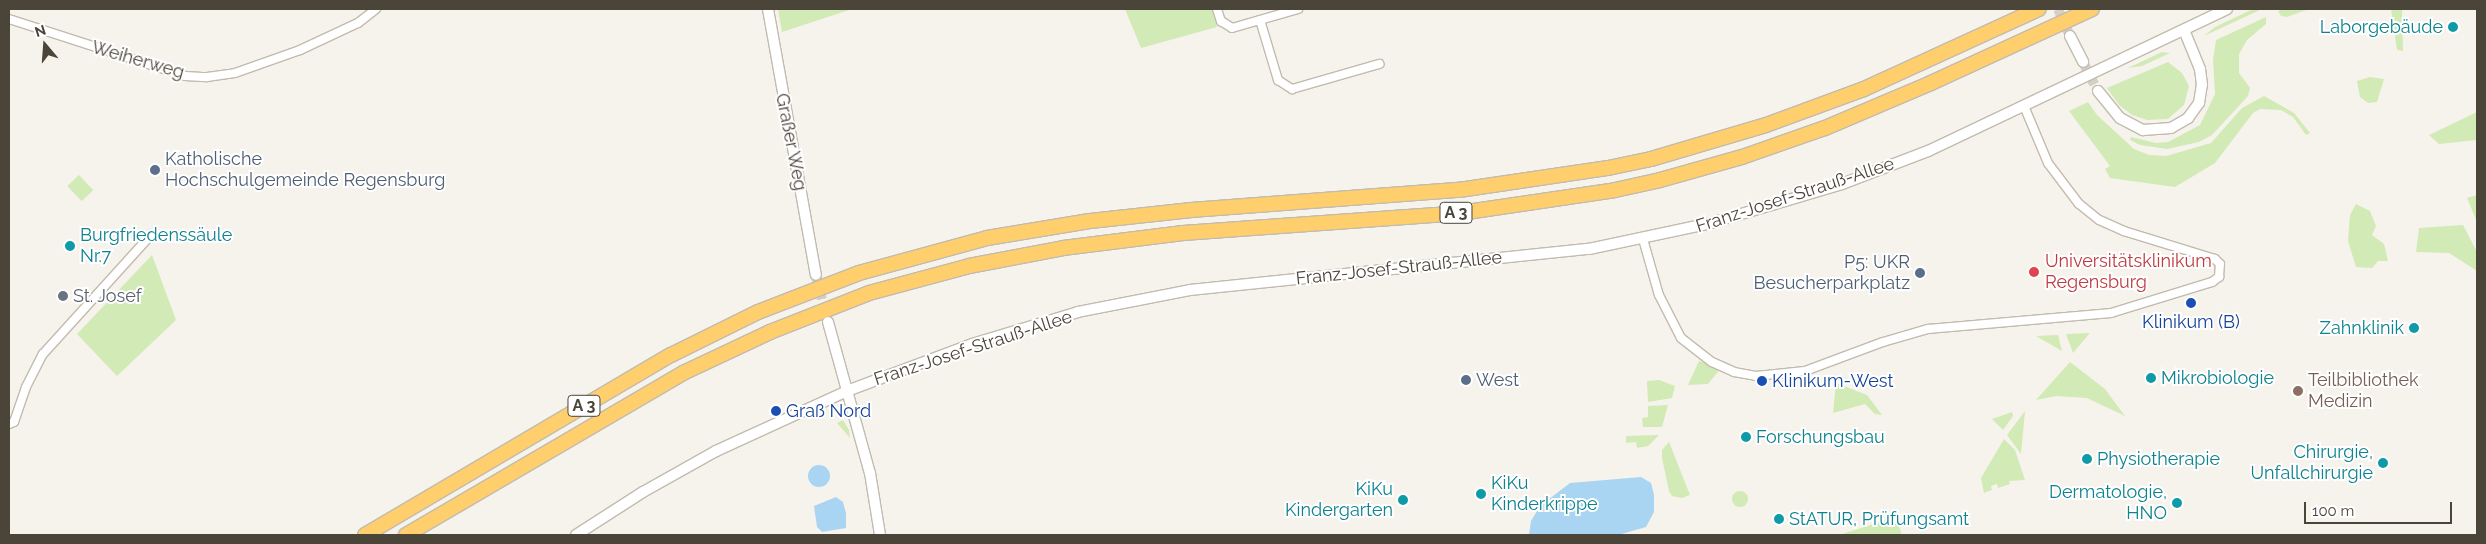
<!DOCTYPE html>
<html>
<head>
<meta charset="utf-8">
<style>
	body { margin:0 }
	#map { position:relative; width:2486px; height:544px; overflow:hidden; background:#f6f3ec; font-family:Raleway,sans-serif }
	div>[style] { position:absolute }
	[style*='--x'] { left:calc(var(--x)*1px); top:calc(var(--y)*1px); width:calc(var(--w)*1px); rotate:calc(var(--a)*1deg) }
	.green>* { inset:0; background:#d2eab5; transform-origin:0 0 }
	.round { border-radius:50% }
	.water>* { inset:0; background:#a9d4f2 }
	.tertiary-tunnel>* { height:10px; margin-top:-5px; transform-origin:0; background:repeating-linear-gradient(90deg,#d4d0c8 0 10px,transparent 0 15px) }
	.roads { filter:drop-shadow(1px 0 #c2bbae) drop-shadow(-1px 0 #c2bbae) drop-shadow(0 1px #c2bbae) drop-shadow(0 -1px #c2bbae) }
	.minor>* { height:8px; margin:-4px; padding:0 4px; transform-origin:4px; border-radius:4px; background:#fff }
	.tertiary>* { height:10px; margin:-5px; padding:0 5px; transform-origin:5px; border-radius:5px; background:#fff }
	.motorway>* { height:14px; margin:-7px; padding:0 7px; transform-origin:7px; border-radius:7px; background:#ffcf6e }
	.dots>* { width:14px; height:14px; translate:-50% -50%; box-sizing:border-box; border:2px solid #fff; border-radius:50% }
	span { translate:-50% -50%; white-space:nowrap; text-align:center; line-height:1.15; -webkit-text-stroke:4px #fff; paint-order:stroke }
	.shield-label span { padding:1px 4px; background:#fff; border:1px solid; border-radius:4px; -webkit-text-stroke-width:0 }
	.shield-label { font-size:16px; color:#4b4439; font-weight:700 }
	.culture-label { font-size:18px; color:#0d838f }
	.right { translate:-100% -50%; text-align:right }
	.left { translate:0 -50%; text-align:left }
	.street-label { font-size:18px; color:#4b4439 }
	.service-label { font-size:18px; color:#4e5e75 }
	.health-label { font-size:18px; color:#be3a42 }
	.worship-label { font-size:18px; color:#5b616d }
	.transit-label { font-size:18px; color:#164399 }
	.education-label { font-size:18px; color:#785e54 }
	.frame { position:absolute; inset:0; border:10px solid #4b4439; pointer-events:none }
	.north { position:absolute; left:20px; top:20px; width:50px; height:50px; -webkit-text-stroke:4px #fff; paint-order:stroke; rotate:342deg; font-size:14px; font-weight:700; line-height:20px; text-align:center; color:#4b4439 }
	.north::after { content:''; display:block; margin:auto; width:18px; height:22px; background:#4b4439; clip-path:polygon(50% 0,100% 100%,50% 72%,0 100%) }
	.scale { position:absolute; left:2304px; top:502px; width:148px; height:22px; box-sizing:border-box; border:2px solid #4b4439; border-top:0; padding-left:6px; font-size:15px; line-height:18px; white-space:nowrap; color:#4b4439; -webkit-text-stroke:4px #fff; paint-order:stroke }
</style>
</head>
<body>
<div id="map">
	<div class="green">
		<i style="clip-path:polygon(778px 9px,852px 9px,782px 32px)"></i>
		<i style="clip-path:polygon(1125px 9px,1212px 9px,1217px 27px,1141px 48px)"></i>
		<i style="clip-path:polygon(2253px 9px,2262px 9px,2204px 36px,2215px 27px)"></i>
		<i style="clip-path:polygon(2283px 9px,2309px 9px,2287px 17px,2281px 16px,2278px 11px)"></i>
		<i style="clip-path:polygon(2391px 9px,2402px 9px,2403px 51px,2397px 50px)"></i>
		<i style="clip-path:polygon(2266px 17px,2266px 24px,2247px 40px,2239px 54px,2239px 73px,2250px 88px,2248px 96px,2212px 135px,2199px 142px,2167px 149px,2140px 145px,2130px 140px,2131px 137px,2156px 143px,2168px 142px,2200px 125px,2215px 94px,2213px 60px,2216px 40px)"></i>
		<i style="clip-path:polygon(2162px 52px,2170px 53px,2142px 66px,2128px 68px)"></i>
		<i style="clip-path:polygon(2168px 62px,2182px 73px,2189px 86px,2184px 105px,2168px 119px,2147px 120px,2132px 115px,2119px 105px,2107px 88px)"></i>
		<i style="clip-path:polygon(2370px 77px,2384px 79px,2377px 102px,2368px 103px,2360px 97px,2357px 81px)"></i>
		<i style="clip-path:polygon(2264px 96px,2294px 113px,2310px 133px,2306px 135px,2293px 117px,2281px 110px,2260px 109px,2253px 113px,2215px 163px,2175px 187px,2110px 178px,2105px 169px,2110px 166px,2069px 111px,2088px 102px,2097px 115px,2134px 149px,2149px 155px,2166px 156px,2211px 143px,2242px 108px)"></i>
		<i style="clip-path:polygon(2477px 112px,2477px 140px,2439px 144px,2429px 135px)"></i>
		<i style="left:79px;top:175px;width:21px;height:16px;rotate:47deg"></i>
		<i style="clip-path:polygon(2477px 195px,2477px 222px,2467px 198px)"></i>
		<i style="clip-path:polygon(2356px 204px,2370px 211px,2376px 226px,2372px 235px,2384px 244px,2388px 261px,2378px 261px,2372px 268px,2356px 267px,2348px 241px,2350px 215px)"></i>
		<i style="clip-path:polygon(2463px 225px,2477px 252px,2477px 271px,2449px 253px,2416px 252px,2419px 228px)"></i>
		<i style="clip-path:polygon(152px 255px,176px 320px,117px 376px,77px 334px)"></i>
		<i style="clip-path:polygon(2089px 333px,2089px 334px,2073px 353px,2066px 334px)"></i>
		<i style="clip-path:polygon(2058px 335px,2062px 351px,2036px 336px)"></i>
		<i style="clip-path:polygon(1699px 361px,1721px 368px,1708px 384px,1688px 385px)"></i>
		<i style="clip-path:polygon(2070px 362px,2105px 389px,2125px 416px,2087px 398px,2056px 396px,2036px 400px)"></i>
		<i style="clip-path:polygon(1659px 380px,1675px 386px,1672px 398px,1648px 402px,1647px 381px)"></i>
		<i style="clip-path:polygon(1836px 383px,1867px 395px,1882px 415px,1875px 414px,1865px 404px,1833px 413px)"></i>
		<i style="clip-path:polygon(1668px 405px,1662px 427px,1643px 427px,1642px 418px,1648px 417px,1648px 406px)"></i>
		<i style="clip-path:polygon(2025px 411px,2021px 454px,2007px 435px)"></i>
		<i style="clip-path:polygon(2012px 412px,2013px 416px,2003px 430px,1992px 419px)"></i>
		<i style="clip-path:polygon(843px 420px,849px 430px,850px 438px,837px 423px)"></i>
		<i style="clip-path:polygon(1659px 435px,1648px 446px,1637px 448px,1636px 442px,1626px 443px,1626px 436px)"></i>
		<i style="clip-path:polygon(2004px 439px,2015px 450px,2025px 480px,2009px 481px,2010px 484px,1998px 488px,1997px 484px,1991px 486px,1992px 490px,1984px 493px,1981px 478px)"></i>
		<i style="clip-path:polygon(1669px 442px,1690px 495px,1682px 498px,1672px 496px,1669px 491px,1662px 458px,1662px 450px)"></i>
		<i class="round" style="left:1732px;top:491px;width:16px;height:16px"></i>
		<i style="clip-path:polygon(1896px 517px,1902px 535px,1839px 535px)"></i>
	</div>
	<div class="water">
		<i class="round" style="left:808px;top:465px;width:22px;height:22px"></i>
		<i style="clip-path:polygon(1641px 477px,1651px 483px,1654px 495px,1654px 512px,1646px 527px,1618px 535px,1529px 535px,1531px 521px,1540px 506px,1570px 483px)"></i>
		<i style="clip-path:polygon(836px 497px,843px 502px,846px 513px,846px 528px,822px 532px,817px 527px,814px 506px)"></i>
	</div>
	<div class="tertiary-tunnel">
		<i style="--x:2058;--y:9;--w:30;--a:66"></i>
		<i style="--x:2083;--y:62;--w:33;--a:63"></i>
		<i style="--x:816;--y:275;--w:42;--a:76.3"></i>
	</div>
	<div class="roads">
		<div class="minor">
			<i style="--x:1217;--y:9;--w:13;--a:72"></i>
			<i style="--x:1221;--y:21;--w:13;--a:32"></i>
			<i style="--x:1232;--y:28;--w:69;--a:-16.1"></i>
			<i style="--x:9;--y:19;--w:185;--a:17.9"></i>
			<i style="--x:185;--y:76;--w:22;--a:3"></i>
			<i style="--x:207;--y:77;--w:28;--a:-8"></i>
			<i style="--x:235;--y:73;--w:69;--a:-19.5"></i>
			<i style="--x:300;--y:50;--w:64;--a:-25"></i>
			<i style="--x:358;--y:23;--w:23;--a:-38"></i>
			<i style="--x:1260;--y:20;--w:63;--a:73.3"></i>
			<i style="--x:1278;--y:80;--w:17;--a:33"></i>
			<i style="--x:1292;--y:89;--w:91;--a:-16"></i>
			<i style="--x:1643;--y:239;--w:58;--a:74.1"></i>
			<i style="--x:1659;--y:295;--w:48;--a:62.9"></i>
			<i style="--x:1681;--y:338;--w:39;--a:38"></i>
			<i style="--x:1712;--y:362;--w:24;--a:24"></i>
			<i style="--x:1734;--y:372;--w:22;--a:10"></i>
			<i style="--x:1756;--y:376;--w:49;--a:-5.8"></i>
			<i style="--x:1805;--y:371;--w:83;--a:-20.4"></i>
			<i style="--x:1883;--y:342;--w:47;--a:-16.1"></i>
			<i style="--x:1928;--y:329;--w:184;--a:-5"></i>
			<i style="--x:2111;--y:313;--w:106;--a:-17.1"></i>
			<i style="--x:2212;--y:282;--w:9;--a:-36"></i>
			<i style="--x:2219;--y:277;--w:13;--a:-86"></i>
			<i style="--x:2220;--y:264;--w:7;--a:-135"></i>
			<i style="--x:2215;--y:259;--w:95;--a:-162.9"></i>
			<i style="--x:2124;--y:231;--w:27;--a:-156"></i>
			<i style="--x:2099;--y:220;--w:26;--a:-141"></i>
			<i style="--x:2079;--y:204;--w:51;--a:-127.1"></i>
			<i style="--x:2048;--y:163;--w:62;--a:-112.8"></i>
			<i style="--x:9;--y:424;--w:5;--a:-22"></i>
			<i style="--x:14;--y:422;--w:37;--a:-71"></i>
			<i style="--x:26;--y:387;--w:37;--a:-63"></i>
			<i style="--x:43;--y:354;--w:161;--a:-47.8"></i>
		</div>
		<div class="tertiary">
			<i style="--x:768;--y:9;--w:270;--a:79.8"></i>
			<i style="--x:2070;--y:36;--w:29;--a:63"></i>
			<i style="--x:2098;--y:91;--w:35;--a:51"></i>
			<i style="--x:2120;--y:118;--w:26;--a:28"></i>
			<i style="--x:2143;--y:130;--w:28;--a:-4"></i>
			<i style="--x:2171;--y:128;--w:20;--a:-30"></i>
			<i style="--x:2188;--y:118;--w:19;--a:-54"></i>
			<i style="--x:2199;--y:103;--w:18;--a:-81"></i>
			<i style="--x:2202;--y:85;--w:16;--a:-97"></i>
			<i style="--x:2200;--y:69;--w:42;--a:-112.3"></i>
			<i style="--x:828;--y:322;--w:157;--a:74.5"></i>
			<i style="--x:870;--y:473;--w:63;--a:80.8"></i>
			<i style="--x:576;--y:535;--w:80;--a:-32.7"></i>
			<i style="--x:643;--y:492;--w:84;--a:-29.3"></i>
			<i style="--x:716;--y:451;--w:144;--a:-24.6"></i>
			<i style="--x:847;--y:391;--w:134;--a:-20.6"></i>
			<i style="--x:972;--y:344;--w:111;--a:-16.8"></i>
			<i style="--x:1078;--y:312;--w:114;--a:-11.1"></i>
			<i style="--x:1190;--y:290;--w:401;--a:-5.9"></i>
			<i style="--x:1589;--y:249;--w:125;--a:-12"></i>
			<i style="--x:1711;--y:223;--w:137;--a:-16.6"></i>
			<i style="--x:1842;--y:184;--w:92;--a:-21"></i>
			<i style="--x:1928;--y:151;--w:331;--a:-25.4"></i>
		</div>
		<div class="motorway">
			<i style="--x:365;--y:535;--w:355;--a:-30.5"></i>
			<i style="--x:671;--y:355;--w:97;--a:-26.3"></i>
			<i style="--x:758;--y:312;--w:108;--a:-21.1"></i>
			<i style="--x:859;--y:273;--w:133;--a:-15.3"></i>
			<i style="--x:987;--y:238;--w:104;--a:-9.4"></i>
			<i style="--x:1090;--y:221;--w:102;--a:-6.2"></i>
			<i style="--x:1191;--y:210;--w:269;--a:-4.3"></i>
			<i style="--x:1459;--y:190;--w:151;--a:-8.4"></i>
			<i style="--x:1608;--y:168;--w:44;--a:-11.8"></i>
			<i style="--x:1651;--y:159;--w:120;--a:-16.5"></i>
			<i style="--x:1766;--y:125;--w:104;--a:-20.2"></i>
			<i style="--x:1864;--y:89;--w:192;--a:-24.6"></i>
			<i style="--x:406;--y:535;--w:321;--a:-30.3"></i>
			<i style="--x:683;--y:373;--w:96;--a:-25.2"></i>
			<i style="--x:770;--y:332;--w:106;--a:-21.5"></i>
			<i style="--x:869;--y:293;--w:104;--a:-15.1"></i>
			<i style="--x:969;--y:266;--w:96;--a:-10.8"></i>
			<i style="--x:1063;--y:248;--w:121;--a:-7.1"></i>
			<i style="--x:1183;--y:233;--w:278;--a:-4.1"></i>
			<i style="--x:1460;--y:213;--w:157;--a:-8.4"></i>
			<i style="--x:1615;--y:190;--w:46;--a:-12.5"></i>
			<i style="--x:1660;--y:180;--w:85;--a:-15.7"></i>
			<i style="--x:1742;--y:157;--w:88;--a:-19.3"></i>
			<i style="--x:1825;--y:128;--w:115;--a:-23"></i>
			<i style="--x:1931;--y:83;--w:177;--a:-24.7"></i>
		</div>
	</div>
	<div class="dots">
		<i style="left:2453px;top:27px;background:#0f9aa8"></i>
		<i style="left:155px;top:170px;background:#5c6f8a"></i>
		<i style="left:70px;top:246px;background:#0f9aa8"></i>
		<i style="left:2034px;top:272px;background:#e0444e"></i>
		<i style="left:1920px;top:273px;background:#5c6f8a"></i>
		<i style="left:63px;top:296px;background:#6b7280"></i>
		<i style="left:2191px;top:303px;background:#1a4fb4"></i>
		<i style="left:2414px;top:328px;background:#0f9aa8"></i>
		<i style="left:2151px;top:378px;background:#0f9aa8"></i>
		<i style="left:1466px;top:380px;background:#5c6f8a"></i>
		<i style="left:1762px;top:381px;background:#1a4fb4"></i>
		<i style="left:2298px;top:391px;background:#8d6e63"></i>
		<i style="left:776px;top:411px;background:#1a4fb4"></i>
		<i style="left:1746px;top:437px;background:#0f9aa8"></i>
		<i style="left:2087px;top:459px;background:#0f9aa8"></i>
		<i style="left:2383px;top:463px;background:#0f9aa8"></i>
		<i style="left:1481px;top:494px;background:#0f9aa8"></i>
		<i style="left:1403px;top:500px;background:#0f9aa8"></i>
		<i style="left:2177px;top:503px;background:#0f9aa8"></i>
		<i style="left:1779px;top:519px;background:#0f9aa8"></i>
	</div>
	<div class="shield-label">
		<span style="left:1456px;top:213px">A 3</span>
		<span style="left:584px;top:406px">A 3</span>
	</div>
	<div class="culture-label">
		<span class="right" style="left:2443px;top:27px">Laborgebäude</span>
		<span class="left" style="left:80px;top:246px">Burgfriedenssäule<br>Nr.7</span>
		<span class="right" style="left:2404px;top:328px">Zahnklinik</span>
		<span class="left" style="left:2161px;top:378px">Mikrobiologie</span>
		<span class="left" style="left:1756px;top:437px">Forschungsbau</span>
		<span class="right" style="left:2373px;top:463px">Chirurgie,<br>Unfallchirurgie</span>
		<span class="left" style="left:2097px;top:459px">Physiotherapie</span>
		<span class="left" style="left:1491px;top:494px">KiKu<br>Kinderkrippe</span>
		<span class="right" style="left:1393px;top:500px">KiKu<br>Kindergarten</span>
		<span class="right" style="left:2167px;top:503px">Dermatologie,<br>HNO</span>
		<span class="left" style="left:1789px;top:519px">StATUR, Prüfungsamt</span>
	</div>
	<div class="street-label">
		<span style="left:138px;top:60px;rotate:16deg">Weiherweg</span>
		<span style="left:791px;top:142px;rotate:79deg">Graßer Weg</span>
		<span style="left:1795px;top:195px;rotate:-18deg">Franz-Josef-Strauß-Allee</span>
		<span style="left:1399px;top:268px;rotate:-6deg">Franz-Josef-Strauß-Allee</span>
		<span style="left:973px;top:348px;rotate:-18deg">Franz-Josef-Strauß-Allee</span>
	</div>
	<div class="service-label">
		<span class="left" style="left:165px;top:170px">Katholische<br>Hochschulgemeinde Regensburg</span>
		<span class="right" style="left:1910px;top:273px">P5: UKR<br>Besucherparkplatz</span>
		<span class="left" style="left:1476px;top:380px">West</span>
	</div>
	<div class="health-label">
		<span class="left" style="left:2045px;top:272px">Universitätsklinikum<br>Regensburg</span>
	</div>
	<div class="worship-label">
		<span class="left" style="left:73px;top:296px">St. Josef</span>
	</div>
	<div class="transit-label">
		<span style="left:2191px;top:322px">Klinikum (B)</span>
		<span class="left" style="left:1772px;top:381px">Klinikum-West</span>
		<span class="left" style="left:786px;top:411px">Graß Nord</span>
	</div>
	<div class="education-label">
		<span class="left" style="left:2308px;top:391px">Teilbibliothek<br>Medizin</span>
	</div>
	<div class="frame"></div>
	<div class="north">N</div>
	<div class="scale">100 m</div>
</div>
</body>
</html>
